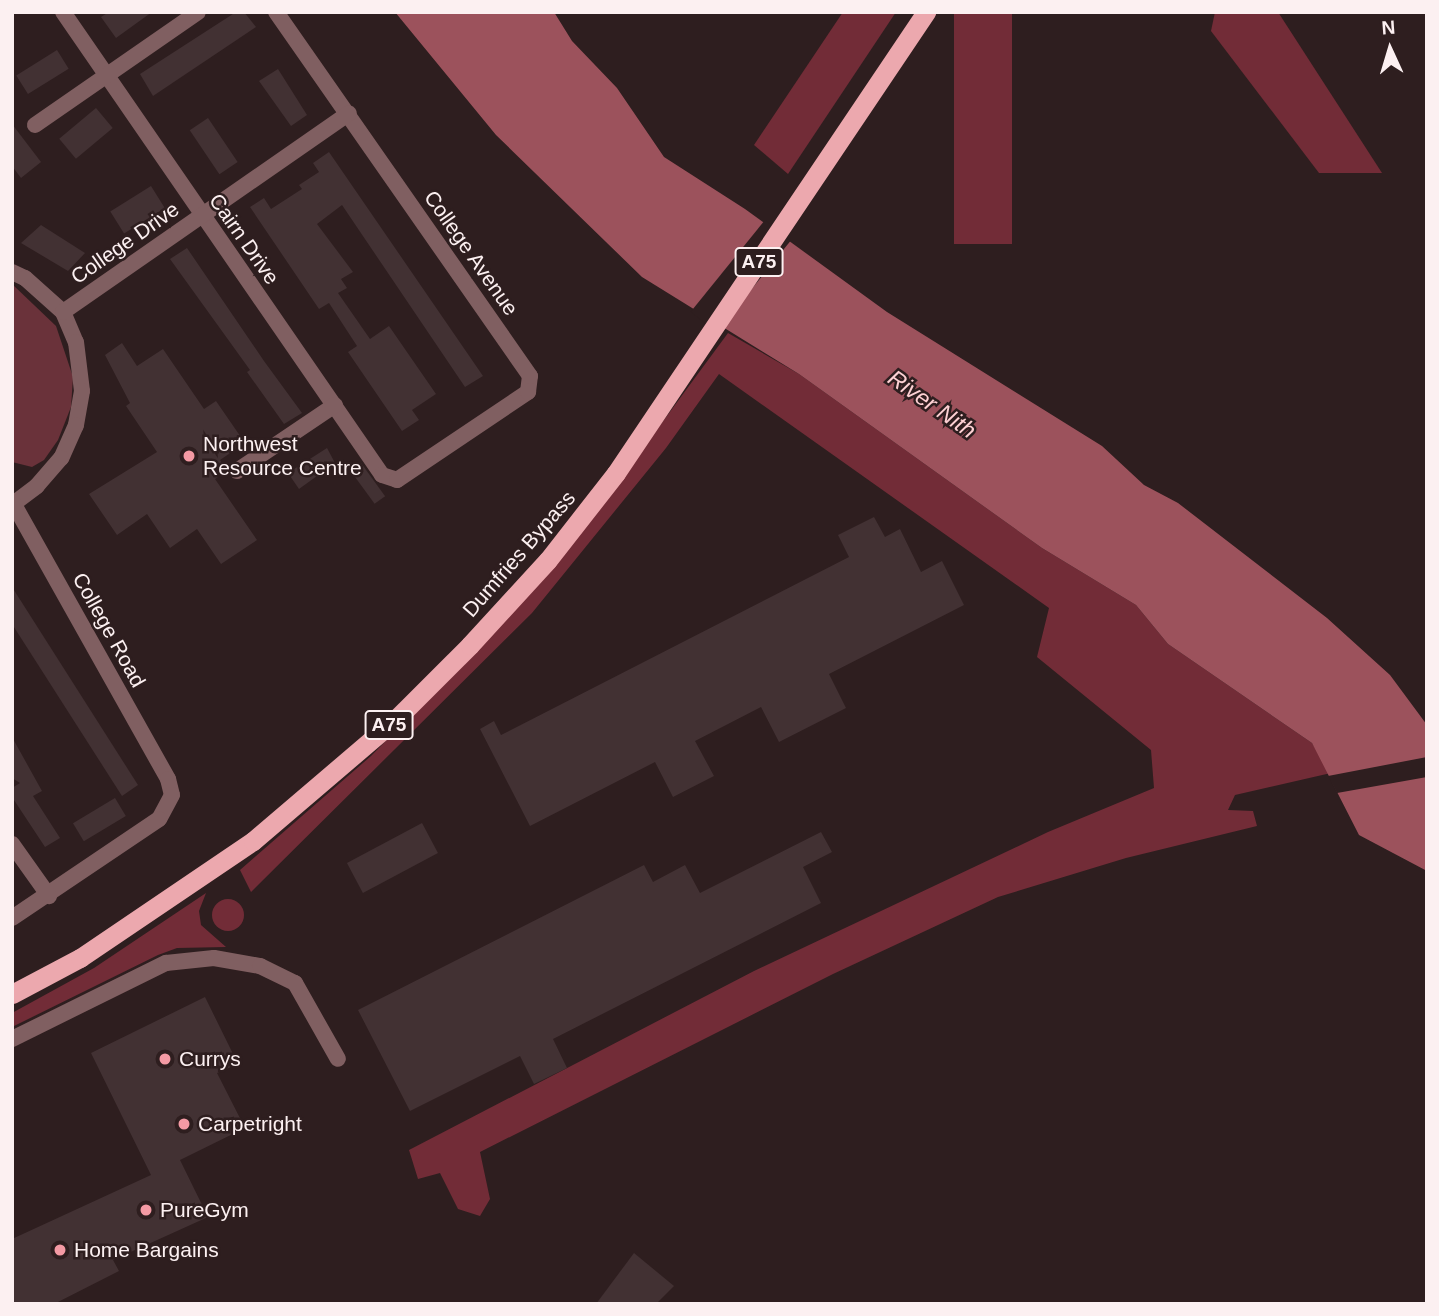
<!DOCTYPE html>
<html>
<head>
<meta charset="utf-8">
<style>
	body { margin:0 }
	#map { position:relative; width:1439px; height:1316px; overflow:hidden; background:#2e1e1f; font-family:Helvetica,sans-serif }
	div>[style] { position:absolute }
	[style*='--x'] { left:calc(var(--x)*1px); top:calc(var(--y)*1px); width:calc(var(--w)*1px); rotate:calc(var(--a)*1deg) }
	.green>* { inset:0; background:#6a323a }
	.forest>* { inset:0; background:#722c37; transform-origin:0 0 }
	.round { border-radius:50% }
	.water>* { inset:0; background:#9c525c }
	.pier>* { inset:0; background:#2e1e1f; transform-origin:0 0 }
	.building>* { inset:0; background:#423133; transform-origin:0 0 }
	.minor>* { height:16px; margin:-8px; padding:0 8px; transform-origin:8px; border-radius:8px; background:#805f61 }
	.trunk>* { height:19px; margin:-9.5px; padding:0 9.5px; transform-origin:9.5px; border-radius:9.5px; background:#eca8ae }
	.dots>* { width:19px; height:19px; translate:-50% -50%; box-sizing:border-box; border:4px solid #2e1e1f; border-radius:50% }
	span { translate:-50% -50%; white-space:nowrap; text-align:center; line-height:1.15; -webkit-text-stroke:5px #2e1e1f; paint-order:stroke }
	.shield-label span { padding:2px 5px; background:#2e1e1f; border:2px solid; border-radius:5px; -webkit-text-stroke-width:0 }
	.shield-label { font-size:19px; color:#fcf0f1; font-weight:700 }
	.street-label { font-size:21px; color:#fcf0f1 }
	.poi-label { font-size:21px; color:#fcf0f1 }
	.left { translate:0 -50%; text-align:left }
	.water-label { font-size:23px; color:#fed1d4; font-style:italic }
	.frame { position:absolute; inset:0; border:14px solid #fcf0f1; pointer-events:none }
	.north { position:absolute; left:1355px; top:14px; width:70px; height:70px; -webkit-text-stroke:5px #2e1e1f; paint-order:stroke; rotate:356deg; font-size:19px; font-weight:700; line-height:28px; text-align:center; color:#fcf0f1 }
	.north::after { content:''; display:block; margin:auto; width:24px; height:32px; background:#fcf0f1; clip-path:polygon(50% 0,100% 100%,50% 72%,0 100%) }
</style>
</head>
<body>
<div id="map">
	<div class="green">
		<i style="clip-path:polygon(12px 284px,56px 326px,73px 377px,71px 407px,58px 440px,44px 460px,32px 467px,12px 462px)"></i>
	</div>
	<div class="forest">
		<i style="clip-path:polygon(843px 12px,896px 12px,788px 174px,754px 145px)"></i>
		<i style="left:954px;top:12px;width:58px;height:232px"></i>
		<i style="clip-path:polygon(1215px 12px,1278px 12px,1382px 173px,1319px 173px,1211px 31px)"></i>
		<i style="clip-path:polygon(728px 333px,799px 374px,1042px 548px,1136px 605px,1168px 644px,1312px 743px,1331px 773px,1235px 795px,1228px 810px,1253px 811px,1257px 826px,1126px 858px,998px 897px,833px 974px,480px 1152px,490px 1199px,480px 1216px,458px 1209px,440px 1173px,418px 1179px,409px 1150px,754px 971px,1048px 832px,1154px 788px,1151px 750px,1037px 657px,1049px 608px,719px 374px,666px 448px,532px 613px,251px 892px,240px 870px,371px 756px,484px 641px,644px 447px)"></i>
		<i style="clip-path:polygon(206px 893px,199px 911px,201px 925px,226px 947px,177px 948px,158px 955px,12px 1027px,12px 1013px,94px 968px)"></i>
		<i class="round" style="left:212px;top:899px;width:32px;height:32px"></i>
	</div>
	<div class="water">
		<i style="clip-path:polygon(395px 12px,554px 12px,572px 41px,617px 88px,664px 157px,745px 209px,887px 312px,1102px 446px,1144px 485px,1178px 503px,1327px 618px,1390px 675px,1427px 725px,1427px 871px,1359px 835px,1312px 743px,1168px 644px,1136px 605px,1042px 548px,799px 374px,642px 277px,496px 135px)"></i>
	</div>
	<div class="pier">
		<i style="left:765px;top:220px;width:33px;height:118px;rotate:39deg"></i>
		<i style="clip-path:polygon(1427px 757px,1427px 777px,1337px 793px,1328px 776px)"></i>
	</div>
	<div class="building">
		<i style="clip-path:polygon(109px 12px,152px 12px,116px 38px,101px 17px)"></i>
		<i style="clip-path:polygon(236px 12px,244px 12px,256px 27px,153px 96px,140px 74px)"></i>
		<i style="left:57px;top:50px;width:22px;height:48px;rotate:58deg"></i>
		<i style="clip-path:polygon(278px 69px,307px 115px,291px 126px,259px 81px)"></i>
		<i style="left:96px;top:108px;width:26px;height:48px;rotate:50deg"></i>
		<i style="left:208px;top:118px;width:53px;height:22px;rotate:56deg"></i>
		<i style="clip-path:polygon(12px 124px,41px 162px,21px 178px,12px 166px)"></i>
		<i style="clip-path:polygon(329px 152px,483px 376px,465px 387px,342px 205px,317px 224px,353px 272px,341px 279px,347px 288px,338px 293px,370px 339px,389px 326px,436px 394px,412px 410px,419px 420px,402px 431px,348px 352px,357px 346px,329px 303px,319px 309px,250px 207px,264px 198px,271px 209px,302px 189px,299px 185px,319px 172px,313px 163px)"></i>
		<i style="left:151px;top:186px;width:26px;height:48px;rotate:58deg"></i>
		<i style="clip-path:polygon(41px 225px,85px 253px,68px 271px,21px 243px)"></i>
		<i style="clip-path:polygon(187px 248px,264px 361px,302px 413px,284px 424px,247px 372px,250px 370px,170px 259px)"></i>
		<i style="clip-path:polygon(122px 343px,137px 366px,163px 349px,204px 409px,216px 401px,245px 443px,220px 460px,227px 472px,215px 479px,257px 540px,221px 564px,197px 529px,170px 548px,147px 514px,117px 535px,89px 494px,157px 452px,126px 406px,130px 403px,105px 355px)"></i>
		<i style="clip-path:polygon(327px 448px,335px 463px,299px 489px,288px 473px)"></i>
		<i style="left:361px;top:463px;width:41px;height:13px;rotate:54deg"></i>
		<i style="clip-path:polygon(874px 517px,885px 537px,900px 529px,921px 572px,942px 561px,964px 605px,829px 674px,846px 708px,779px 742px,761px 707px,695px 741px,714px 776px,673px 797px,655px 762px,530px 826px,480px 729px,494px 721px,501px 735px,849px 557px,838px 535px)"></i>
		<i style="clip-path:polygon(12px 587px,138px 785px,122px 796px,12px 624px)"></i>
		<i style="clip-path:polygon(12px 737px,42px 791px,33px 796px,60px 838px,45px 847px,12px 797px,12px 788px,20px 783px,12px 778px)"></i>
		<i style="left:115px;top:798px;width:21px;height:49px;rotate:59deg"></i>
		<i style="left:422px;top:823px;width:34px;height:85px;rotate:62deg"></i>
		<i style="clip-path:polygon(821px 832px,832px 852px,803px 867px,821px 903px,553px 1039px,567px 1068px,534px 1084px,520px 1056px,410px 1111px,358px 1010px,644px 865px,653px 882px,685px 865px,700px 893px)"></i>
		<i style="clip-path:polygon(205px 997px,238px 1064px,217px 1073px,245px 1128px,180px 1160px,208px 1217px,113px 1260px,119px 1271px,54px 1304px,12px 1304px,12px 1239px,151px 1175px,91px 1053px)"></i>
		<i style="clip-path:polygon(634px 1253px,674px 1286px,656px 1304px,596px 1304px)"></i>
	</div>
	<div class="minor">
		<i style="--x:63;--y:12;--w:562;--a:55.43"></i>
		<i style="--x:382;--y:475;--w:16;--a:18"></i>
		<i style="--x:397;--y:480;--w:158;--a:-33.9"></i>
		<i style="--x:528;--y:392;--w:16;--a:-83"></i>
		<i style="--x:530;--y:376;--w:444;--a:-124.9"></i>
		<i style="--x:35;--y:125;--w:198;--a:-34.7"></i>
		<i style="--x:12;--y:272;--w:14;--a:25"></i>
		<i style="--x:25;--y:278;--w:51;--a:41.8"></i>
		<i style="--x:63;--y:312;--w:33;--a:67"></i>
		<i style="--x:76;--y:342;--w:49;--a:83"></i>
		<i style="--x:82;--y:391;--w:35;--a:100"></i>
		<i style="--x:76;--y:425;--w:36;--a:114"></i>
		<i style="--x:61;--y:458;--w:37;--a:131"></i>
		<i style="--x:37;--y:486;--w:31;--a:143"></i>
		<i style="--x:63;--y:312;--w:348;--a:-34.8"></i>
		<i style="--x:237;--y:471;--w:118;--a:-34"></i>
		<i style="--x:12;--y:501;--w:319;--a:60.7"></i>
		<i style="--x:168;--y:779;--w:16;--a:76"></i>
		<i style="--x:172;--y:795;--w:27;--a:118"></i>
		<i style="--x:159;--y:819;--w:177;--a:146"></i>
		<i style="--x:12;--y:844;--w:64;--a:54.6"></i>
		<i style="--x:12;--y:1039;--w:172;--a:-26.3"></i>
		<i style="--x:166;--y:963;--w:48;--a:-5.9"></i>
		<i style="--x:214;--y:958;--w:47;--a:9.9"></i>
		<i style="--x:260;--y:966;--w:39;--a:26"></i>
		<i style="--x:295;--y:983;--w:87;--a:60.5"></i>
	</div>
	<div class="trunk">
		<i style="--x:12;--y:994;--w:77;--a:-27.9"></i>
		<i style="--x:80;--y:958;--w:209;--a:-34.1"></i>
		<i style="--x:253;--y:841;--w:189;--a:-40.5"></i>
		<i style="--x:397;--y:718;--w:103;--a:-45"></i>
		<i style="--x:470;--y:645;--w:115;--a:-47.5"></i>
		<i style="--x:548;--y:560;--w:110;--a:-52"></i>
		<i style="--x:616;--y:473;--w:556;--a:-56.08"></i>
	</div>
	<div class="dots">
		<i style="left:189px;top:456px;background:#f49aa4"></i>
		<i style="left:165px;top:1059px;background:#f49aa4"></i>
		<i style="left:184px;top:1124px;background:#f49aa4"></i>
		<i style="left:146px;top:1210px;background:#f49aa4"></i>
		<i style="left:60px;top:1250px;background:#f49aa4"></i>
	</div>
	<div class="shield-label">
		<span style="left:759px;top:262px">A75</span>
		<span style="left:389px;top:725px">A75</span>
	</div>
	<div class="street-label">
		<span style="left:244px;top:239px;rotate:55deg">Cairn Drive</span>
		<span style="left:125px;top:243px;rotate:-35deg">College Drive</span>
		<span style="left:471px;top:253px;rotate:55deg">College Avenue</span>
		<span style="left:519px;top:554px;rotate:-49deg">Dumfries Bypass</span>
		<span style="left:109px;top:630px;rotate:61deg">College Road</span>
	</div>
	<div class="poi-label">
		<span class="left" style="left:203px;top:456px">Northwest<br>Resource Centre</span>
		<span class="left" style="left:179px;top:1059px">Currys</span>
		<span class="left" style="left:198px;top:1124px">Carpetright</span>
		<span class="left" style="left:160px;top:1210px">PureGym</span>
		<span class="left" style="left:74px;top:1250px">Home Bargains</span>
	</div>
	<div class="water-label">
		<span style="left:932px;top:404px;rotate:35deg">River Nith</span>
	</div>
	<div class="frame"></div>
	<div class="north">N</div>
</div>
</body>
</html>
